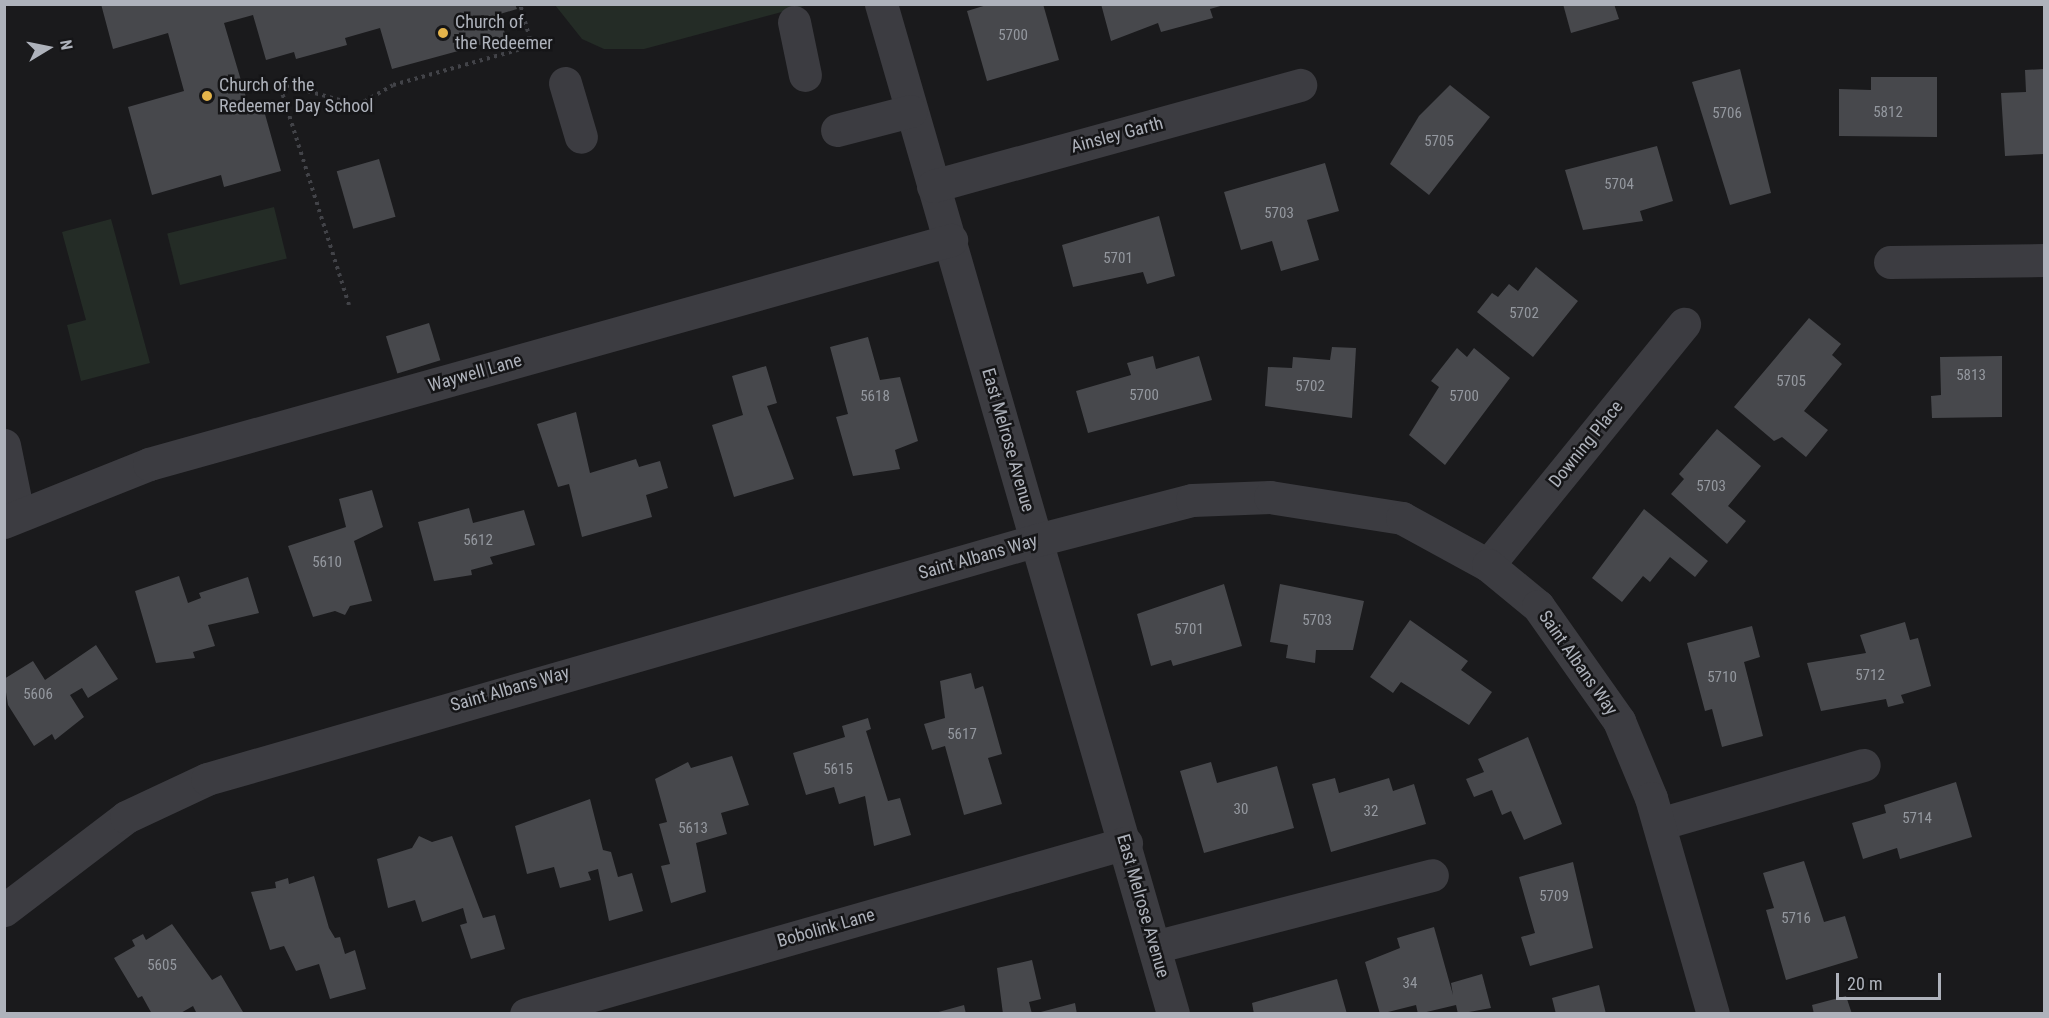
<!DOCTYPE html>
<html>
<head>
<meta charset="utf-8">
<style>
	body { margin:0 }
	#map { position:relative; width:2049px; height:1018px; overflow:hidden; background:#1a1a1c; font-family:"Roboto Condensed",sans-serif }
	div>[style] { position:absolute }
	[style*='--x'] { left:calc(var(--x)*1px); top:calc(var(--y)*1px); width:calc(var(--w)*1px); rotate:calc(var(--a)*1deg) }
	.green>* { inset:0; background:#242c26; transform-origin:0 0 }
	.building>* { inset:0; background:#47484c; transform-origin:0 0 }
	.path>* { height:4px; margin-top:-2px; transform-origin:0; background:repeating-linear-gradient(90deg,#424348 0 3px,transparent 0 7.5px) }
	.minor>* { height:33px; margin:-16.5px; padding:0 16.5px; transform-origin:16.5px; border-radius:16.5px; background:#3c3c41 }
	.dots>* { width:16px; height:16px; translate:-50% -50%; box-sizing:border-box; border:3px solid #151517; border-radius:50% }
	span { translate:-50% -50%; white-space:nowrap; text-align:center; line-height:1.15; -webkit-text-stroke:5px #151517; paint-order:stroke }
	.number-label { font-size:15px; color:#94989f }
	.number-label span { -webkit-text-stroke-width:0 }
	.poi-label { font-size:18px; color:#aeb2bb }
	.left { translate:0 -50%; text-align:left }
	.street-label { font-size:18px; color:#aeb2bb }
	.frame { position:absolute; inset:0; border:6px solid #aeb2bb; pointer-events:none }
	.north { position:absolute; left:18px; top:18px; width:60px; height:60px; -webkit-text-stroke:4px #151517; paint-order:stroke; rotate:80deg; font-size:16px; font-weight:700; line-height:24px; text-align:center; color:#aeb2bb }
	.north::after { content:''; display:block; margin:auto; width:21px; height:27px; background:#aeb2bb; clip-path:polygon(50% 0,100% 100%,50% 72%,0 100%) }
	.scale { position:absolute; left:1836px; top:973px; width:105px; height:27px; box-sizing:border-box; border:3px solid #aeb2bb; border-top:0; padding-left:8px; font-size:18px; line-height:21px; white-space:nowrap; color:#aeb2bb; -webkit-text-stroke:4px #151517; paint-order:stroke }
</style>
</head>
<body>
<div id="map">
	<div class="green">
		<i style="clip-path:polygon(555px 5px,808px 5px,644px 49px,604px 49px,582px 39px)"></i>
		<i style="left:274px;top:207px;width:53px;height:110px;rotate:76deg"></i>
		<i style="clip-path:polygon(111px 219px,150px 363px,81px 381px,67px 325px,86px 320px,62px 232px)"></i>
	</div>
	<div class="building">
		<i style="clip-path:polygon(101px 4px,515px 4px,517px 9px,500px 14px,506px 38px,392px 69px,380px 28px,345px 38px,347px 45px,296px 59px,294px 52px,266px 60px,253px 15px,224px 23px,248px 104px,261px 100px,281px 171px,224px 187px,221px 175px,152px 195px,128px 107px,184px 91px,168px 33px,113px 49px)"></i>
		<i style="clip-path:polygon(990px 4px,1043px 4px,1059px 60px,987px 81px,967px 11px)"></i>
		<i style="clip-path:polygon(1101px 4px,1224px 4px,1224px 5px,1210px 9px,1213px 18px,1161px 32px,1158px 23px,1111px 41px)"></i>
		<i style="clip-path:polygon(1563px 4px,1614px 4px,1619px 19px,1571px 33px)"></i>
		<i style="clip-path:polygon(1740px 69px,1771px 193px,1730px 205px,1692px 82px)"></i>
		<i style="clip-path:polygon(2044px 69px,2044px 154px,2005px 156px,2001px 93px,2026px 92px,2025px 70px)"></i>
		<i style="clip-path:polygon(1871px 77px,1937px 77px,1937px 137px,1839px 136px,1839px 89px,1871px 90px)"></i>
		<i style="clip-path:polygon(1450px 85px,1490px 117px,1429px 195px,1390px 164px,1419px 116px)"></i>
		<i style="clip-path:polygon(1657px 146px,1673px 201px,1640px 211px,1643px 221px,1583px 230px,1565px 170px)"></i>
		<i style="left:379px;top:159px;width:60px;height:44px;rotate:74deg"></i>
		<i style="clip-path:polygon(1325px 163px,1339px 211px,1307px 220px,1319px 260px,1281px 271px,1272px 241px,1241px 250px,1224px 192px)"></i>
		<i style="clip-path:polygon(1159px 216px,1175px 276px,1147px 284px,1143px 272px,1073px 287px,1062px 245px)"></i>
		<i style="clip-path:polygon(1536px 267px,1578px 301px,1533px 357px,1477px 312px,1492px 293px,1498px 297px,1509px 284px,1518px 291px)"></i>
		<i style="clip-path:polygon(1809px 318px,1841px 344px,1832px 355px,1842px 364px,1804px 411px,1828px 430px,1806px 457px,1782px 437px,1774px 441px,1734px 407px)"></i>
		<i style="left:429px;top:323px;width:39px;height:45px;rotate:73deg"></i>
		<i style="clip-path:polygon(868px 337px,880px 380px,900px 377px,918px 441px,895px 450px,900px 469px,853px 476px,836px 417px,848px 414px,830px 347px)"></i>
		<i style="clip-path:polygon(1332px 347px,1356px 348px,1352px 418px,1265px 406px,1268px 367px,1292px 368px,1293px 357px,1330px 360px)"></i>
		<i style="clip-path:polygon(1457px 348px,1467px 357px,1474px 348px,1510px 378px,1445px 465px,1409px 435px,1439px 387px,1431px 381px)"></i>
		<i style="clip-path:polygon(1153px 356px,1156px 369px,1199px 356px,1212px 400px,1088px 433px,1076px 391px,1131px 375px,1127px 363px)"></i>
		<i style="clip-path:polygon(2002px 356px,2002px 417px,1932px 418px,1931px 396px,1941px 395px,1940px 357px)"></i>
		<i style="clip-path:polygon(766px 366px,777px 403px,767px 406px,794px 479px,734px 497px,712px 425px,743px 415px,732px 376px)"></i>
		<i style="clip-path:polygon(576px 412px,590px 473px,636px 459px,639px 467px,660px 461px,668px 488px,646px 495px,652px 517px,582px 537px,569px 484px,558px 487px,537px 424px)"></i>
		<i style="clip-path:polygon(1717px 429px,1761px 466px,1728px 506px,1746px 521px,1727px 544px,1671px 494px,1684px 479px,1679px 474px)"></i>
		<i style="clip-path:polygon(372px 490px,383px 527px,354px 541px,372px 601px,350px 606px,345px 615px,335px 611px,313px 617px,288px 546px,346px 527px,339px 499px)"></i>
		<i style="clip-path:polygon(469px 508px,473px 523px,524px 510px,535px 545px,490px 557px,493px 564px,471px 570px,472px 575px,434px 581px,418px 522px)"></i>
		<i style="clip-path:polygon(1644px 509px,1708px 561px,1695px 577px,1670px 557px,1650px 582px,1643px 576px,1622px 602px,1592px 578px)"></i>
		<i style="clip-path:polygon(179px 576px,188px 603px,201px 598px,199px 593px,248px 577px,259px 613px,208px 625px,215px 646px,193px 652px,195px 658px,156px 663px,135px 591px)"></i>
		<i style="clip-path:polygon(1224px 584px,1242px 646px,1173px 666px,1171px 660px,1151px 666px,1137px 614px)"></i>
		<i style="clip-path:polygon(1280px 584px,1364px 601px,1353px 650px,1316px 650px,1315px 663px,1286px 658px,1288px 645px,1270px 642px)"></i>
		<i style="clip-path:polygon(1410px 620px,1468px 661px,1461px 670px,1492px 692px,1469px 725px,1401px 682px,1393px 693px,1370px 677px)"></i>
		<i style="clip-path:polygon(1905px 622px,1910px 640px,1918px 638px,1931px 686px,1901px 695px,1904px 703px,1888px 707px,1886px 699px,1821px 711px,1807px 663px,1866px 653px,1860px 635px)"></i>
		<i style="clip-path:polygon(1752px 626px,1760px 657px,1744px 662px,1763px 736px,1722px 747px,1712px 709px,1705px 711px,1687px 643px)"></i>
		<i style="clip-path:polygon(96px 645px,118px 679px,88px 698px,82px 688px,70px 695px,84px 717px,55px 740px,52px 734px,34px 746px,8px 705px,4px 679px,33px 661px,45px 680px)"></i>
		<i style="clip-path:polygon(971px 673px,975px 689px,983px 686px,1002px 754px,988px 758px,1002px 804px,964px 815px,945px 746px,932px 750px,924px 724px,945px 718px,940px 681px)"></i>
		<i style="clip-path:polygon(868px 718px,871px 729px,866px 731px,888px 801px,900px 798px,911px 835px,874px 846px,865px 796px,839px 804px,834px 787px,806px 795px,793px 753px,845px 737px,842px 726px)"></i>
		<i style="clip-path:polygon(1528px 737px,1562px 824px,1524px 840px,1511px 811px,1502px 815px,1492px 790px,1474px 797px,1466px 779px,1484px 772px,1478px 759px)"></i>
		<i style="clip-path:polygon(732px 756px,749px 805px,721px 813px,727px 834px,696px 843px,706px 892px,671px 903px,661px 866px,670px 864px,659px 824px,667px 822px,655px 779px,688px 762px,691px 768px)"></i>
		<i style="clip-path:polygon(1211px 762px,1217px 783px,1277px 766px,1294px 828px,1204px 853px,1180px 771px)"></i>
		<i style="clip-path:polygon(1335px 778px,1339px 793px,1389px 778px,1393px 791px,1414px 784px,1426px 824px,1331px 852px,1312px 784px)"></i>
		<i style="clip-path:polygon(1956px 782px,1972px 837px,1900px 859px,1897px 848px,1863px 859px,1852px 823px,1886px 813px,1884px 805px)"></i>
		<i style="clip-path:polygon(590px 799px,603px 850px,611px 852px,618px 877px,632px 873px,643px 911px,609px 921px,598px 869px,588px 872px,591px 880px,560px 888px,554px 867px,527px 874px,515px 826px)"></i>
		<i style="clip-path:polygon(419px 836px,432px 842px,452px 836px,483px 918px,495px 915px,505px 949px,471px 959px,460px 925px,467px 923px,463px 908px,422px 922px,415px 900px,388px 908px,377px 859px,412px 848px)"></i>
		<i style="clip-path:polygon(1804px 861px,1824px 922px,1845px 916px,1858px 958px,1786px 980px,1766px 910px,1774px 908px,1763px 873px)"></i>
		<i style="clip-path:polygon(1573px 862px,1593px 948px,1530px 966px,1521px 937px,1535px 933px,1519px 877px)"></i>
		<i style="clip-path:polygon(314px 876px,329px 928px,335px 938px,340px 937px,345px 954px,355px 950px,366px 989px,330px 999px,319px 964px,296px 971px,284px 946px,270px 950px,251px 892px,276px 888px,275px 882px,288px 878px,289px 884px)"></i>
		<i style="clip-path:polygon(172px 924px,212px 980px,221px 975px,243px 1012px,197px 1014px,193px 1006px,179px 1014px,152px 1014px,142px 996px,138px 998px,114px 958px,135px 946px,132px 940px,143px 934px,146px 940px)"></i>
		<i style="clip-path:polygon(1434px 927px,1453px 995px,1451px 983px,1482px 974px,1491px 1008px,1458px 1014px,1456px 1005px,1418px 1014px,1416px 1005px,1380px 1014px,1365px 962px,1400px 948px,1397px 938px)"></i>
		<i style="clip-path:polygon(1032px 960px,1041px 999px,1029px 1002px,1032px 1014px,1003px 1014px,997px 968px)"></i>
		<i style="clip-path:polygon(1337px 979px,1347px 1014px,1254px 1014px,1252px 1003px)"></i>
		<i style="clip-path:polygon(1599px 985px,1606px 1014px,1556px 1014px,1552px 998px)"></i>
		<i style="clip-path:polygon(1846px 996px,1852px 1014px,1814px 1014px,1812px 1005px)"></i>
		<i style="clip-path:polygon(1075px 1003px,1077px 1014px,1037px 1014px,1037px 1013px)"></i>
		<i style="clip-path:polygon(964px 1005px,966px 1014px,935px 1014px,935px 1013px)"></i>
	</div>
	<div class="path">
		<i style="--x:349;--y:305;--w:233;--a:-107.5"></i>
		<i style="--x:279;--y:83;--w:82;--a:15.6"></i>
		<i style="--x:358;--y:105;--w:40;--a:-29.7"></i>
		<i style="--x:393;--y:85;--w:144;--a:-15.7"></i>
		<i style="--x:532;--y:46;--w:44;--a:-105.9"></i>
	</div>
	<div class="minor">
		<i style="--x:881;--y:4;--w:1051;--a:73.87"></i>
		<i style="--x:794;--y:22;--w:54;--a:78.3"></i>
		<i style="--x:565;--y:83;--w:56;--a:73.5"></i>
		<i style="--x:837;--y:130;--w:76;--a:-14.4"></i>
		<i style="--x:933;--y:186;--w:381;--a:-15.4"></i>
		<i style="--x:1890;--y:262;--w:154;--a:-0.7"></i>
		<i style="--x:4;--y:445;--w:70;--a:78.5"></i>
		<i style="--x:4;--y:522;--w:156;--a:-21.8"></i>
		<i style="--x:149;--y:464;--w:833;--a:-15.61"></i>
		<i style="--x:1488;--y:565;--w:311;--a:-50.9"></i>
		<i style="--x:1659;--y:824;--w:213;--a:-16.1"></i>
		<i style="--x:4;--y:910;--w:153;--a:-37.3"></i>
		<i style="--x:126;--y:817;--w:89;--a:-25.1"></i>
		<i style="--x:207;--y:779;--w:864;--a:-16.06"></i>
		<i style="--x:1037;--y:540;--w:160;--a:-14.5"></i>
		<i style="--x:1192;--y:500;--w:78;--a:-2.2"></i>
		<i style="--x:1270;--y:497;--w:134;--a:9"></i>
		<i style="--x:1402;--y:518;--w:98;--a:28.7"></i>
		<i style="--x:1488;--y:565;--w:65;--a:39.4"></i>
		<i style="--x:1538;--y:606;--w:141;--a:54.8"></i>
		<i style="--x:1619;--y:721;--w:83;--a:67.4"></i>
		<i style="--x:1651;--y:798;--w:225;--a:74"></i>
		<i style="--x:1154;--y:947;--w:287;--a:-14.5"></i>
		<i style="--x:526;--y:1014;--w:624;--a:-15.91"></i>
	</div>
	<div class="dots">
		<i style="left:443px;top:33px;background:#e4b44b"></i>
		<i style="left:207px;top:96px;background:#e4b44b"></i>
	</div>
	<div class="number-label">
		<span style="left:1013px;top:36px">5700</span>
		<span style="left:1888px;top:113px">5812</span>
		<span style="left:1727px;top:114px">5706</span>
		<span style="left:1439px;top:142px">5705</span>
		<span style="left:1619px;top:185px">5704</span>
		<span style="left:1279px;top:214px">5703</span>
		<span style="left:1118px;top:259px">5701</span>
		<span style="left:1524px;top:314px">5702</span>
		<span style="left:1971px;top:376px">5813</span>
		<span style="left:1791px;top:382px">5705</span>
		<span style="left:1310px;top:387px">5702</span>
		<span style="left:1144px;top:396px">5700</span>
		<span style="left:875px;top:397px">5618</span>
		<span style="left:1464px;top:397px">5700</span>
		<span style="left:1711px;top:487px">5703</span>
		<span style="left:478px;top:541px">5612</span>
		<span style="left:327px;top:563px">5610</span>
		<span style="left:1317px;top:621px">5703</span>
		<span style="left:1189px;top:630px">5701</span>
		<span style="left:1870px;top:676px">5712</span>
		<span style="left:1722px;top:678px">5710</span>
		<span style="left:38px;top:695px">5606</span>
		<span style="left:962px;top:735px">5617</span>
		<span style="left:838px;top:770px">5615</span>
		<span style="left:1241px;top:810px">30</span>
		<span style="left:1371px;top:812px">32</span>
		<span style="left:1917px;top:819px">5714</span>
		<span style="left:693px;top:829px">5613</span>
		<span style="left:1554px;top:897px">5709</span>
		<span style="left:1796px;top:919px">5716</span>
		<span style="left:162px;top:966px">5605</span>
		<span style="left:1410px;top:984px">34</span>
	</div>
	<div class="poi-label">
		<span class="left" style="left:455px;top:33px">Church of<br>the Redeemer</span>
		<span class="left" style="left:219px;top:96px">Church of the<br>Redeemer Day School</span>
	</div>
	<div class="street-label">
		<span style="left:1117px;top:135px;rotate:-15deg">Ainsley Garth</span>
		<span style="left:475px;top:373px;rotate:-16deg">Waywell Lane</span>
		<span style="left:1008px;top:440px;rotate:74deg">East Melrose Avenue</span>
		<span style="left:1586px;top:444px;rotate:-51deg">Downing Place</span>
		<span style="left:978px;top:557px;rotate:-16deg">Saint Albans Way</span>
		<span style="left:1578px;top:663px;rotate:55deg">Saint Albans Way</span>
		<span style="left:510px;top:689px;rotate:-16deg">Saint Albans Way</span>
		<span style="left:1143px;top:906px;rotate:74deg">East Melrose Avenue</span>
		<span style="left:826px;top:928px;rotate:-16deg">Bobolink Lane</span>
	</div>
	<div class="frame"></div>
	<div class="north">N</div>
	<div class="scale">20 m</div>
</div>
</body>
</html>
